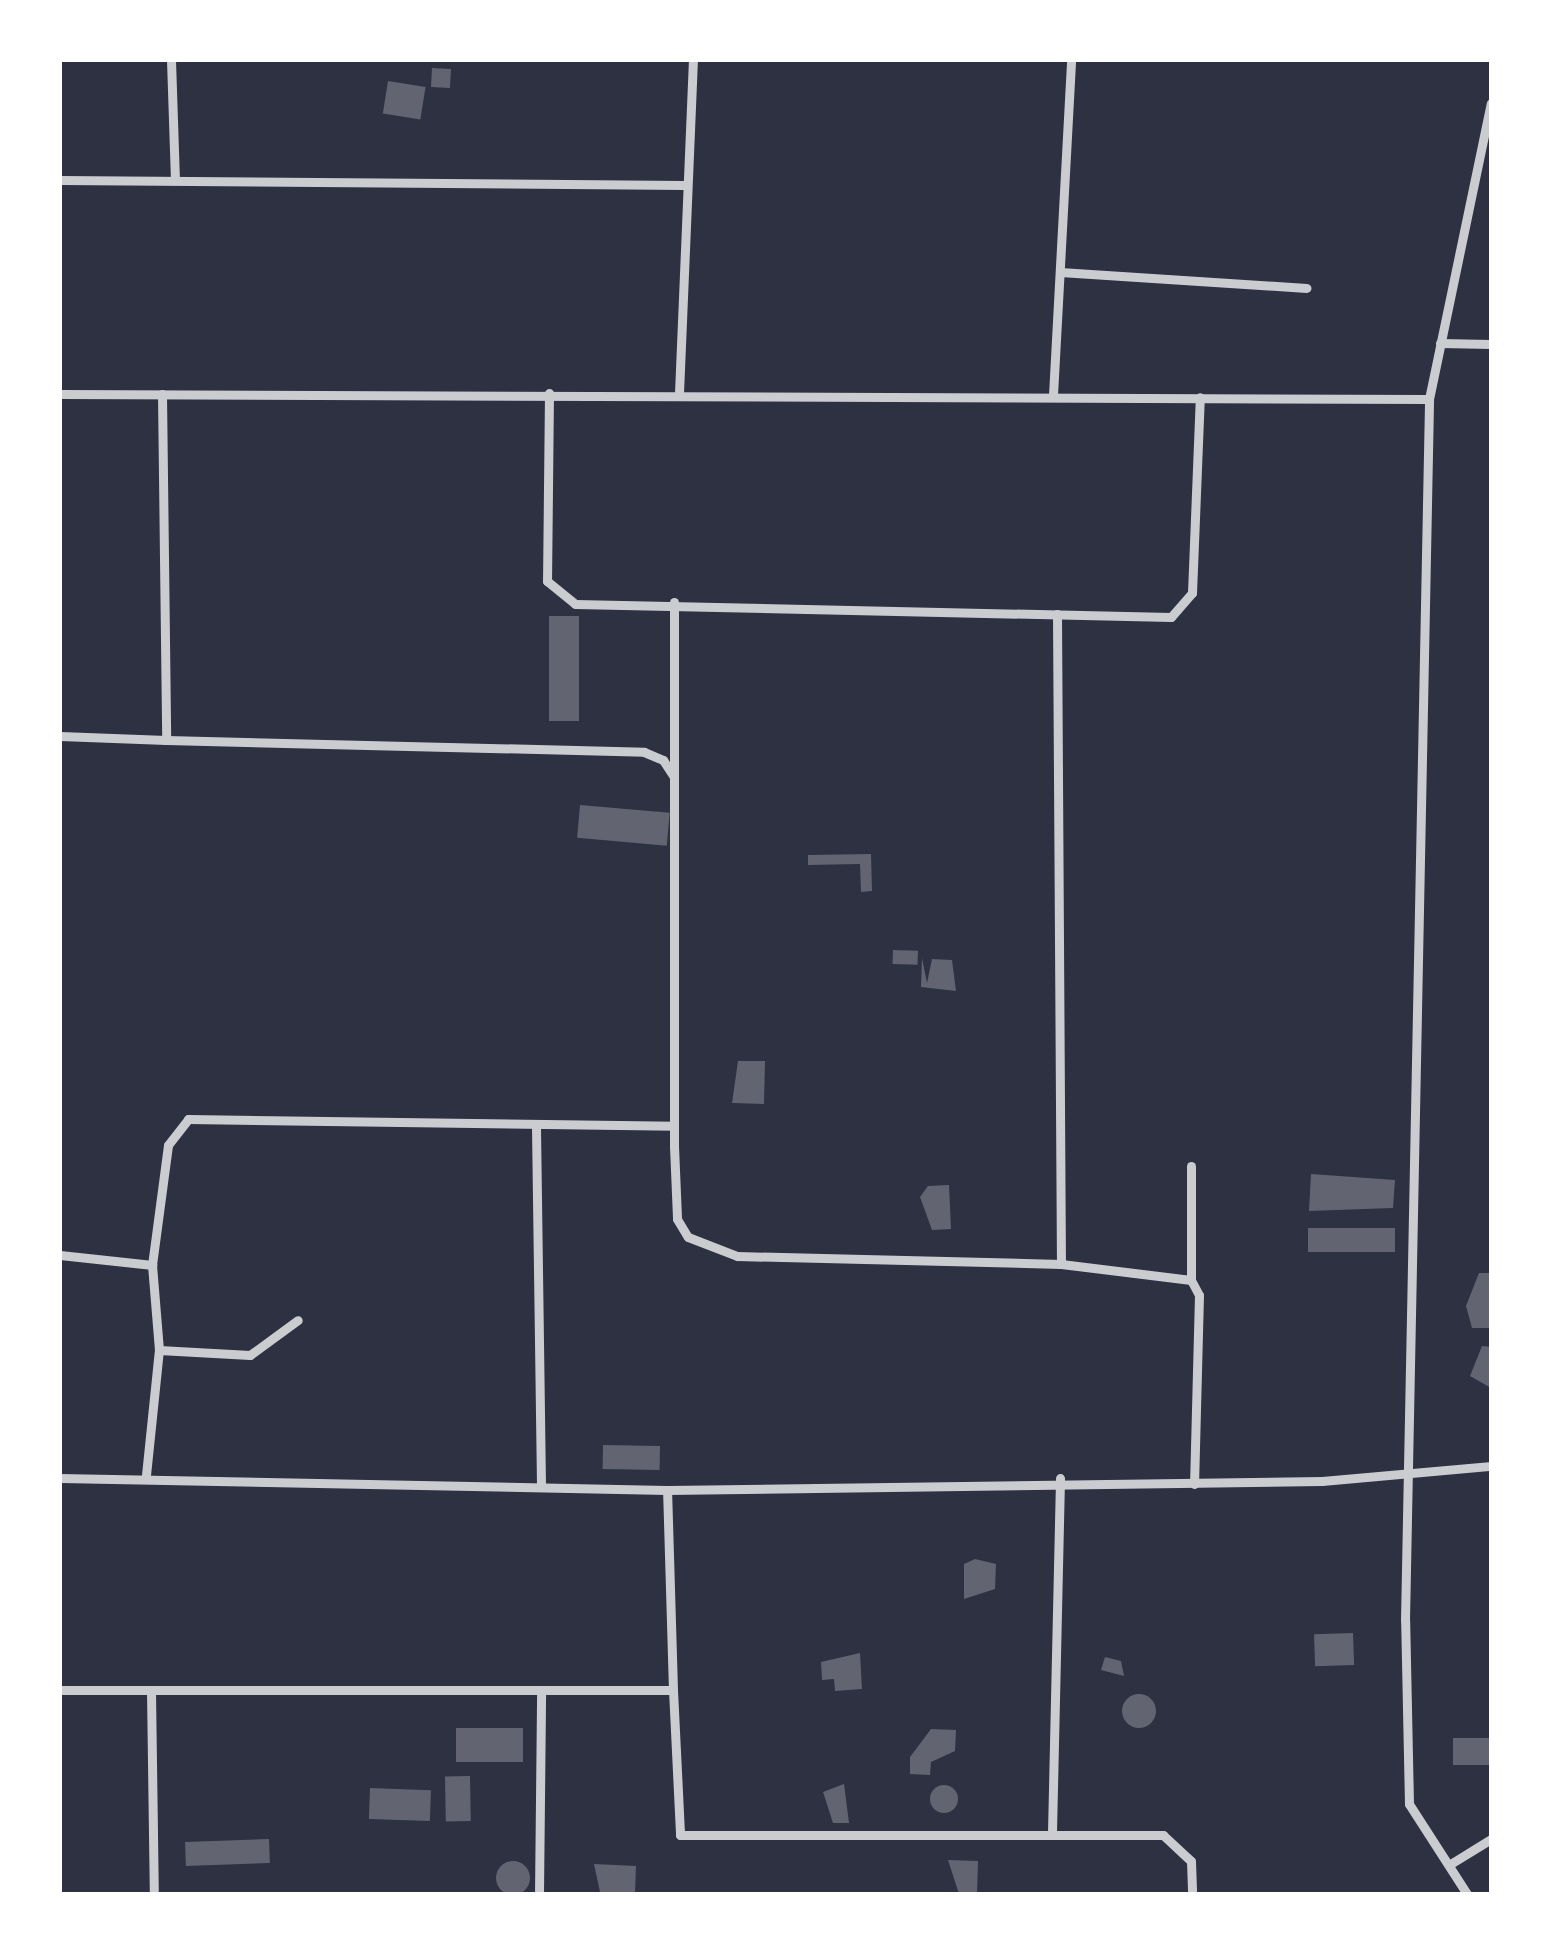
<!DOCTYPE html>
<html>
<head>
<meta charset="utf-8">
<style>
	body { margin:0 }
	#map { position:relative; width:1551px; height:1954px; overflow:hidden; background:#2d3142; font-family:"Fira Sans",sans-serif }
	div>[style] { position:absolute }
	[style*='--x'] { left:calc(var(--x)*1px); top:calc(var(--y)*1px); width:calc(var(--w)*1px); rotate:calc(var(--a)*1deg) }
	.building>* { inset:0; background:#626471; transform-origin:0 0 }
	.round { border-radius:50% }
	.minor>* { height:9px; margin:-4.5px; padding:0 4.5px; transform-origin:4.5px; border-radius:4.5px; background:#caccd0 }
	span { translate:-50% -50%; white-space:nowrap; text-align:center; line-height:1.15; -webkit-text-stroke:8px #fff; paint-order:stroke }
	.frame { position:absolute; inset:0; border:62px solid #fff; pointer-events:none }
</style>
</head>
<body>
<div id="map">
	<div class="building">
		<i style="left:432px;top:68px;width:19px;height:19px;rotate:3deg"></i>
		<i style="left:388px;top:81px;width:38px;height:33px;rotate:9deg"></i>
		<i style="left:549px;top:616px;width:30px;height:105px"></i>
		<i style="left:580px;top:805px;width:90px;height:33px;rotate:5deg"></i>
		<i style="clip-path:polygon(871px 854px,872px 891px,861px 892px,860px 864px,808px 865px,808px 855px)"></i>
		<i style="left:893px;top:950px;width:25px;height:14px;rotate:2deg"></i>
		<i style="clip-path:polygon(922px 958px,927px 983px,932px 959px,952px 960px,956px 991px,921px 987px)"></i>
		<i style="clip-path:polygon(738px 1061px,765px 1061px,764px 1104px,732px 1103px)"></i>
		<i style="clip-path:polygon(1311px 1174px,1395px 1180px,1393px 1208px,1309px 1211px)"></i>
		<i style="clip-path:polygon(949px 1185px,951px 1229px,932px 1230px,920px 1197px,928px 1186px)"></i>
		<i style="left:1308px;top:1228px;width:87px;height:24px"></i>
		<i style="clip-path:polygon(1479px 1273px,1491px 1273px,1491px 1328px,1472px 1328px,1466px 1306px)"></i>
		<i style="clip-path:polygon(1482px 1346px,1491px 1347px,1491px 1388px,1470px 1376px)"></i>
		<i style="left:603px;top:1445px;width:57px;height:24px;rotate:1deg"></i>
		<i style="clip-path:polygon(975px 1559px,996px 1564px,995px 1589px,964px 1599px,964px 1564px)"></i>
		<i style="left:1353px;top:1633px;width:32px;height:39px;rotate:88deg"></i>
		<i style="clip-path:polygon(860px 1653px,862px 1689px,835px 1691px,834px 1679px,822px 1680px,821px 1662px)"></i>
		<i style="clip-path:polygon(1105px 1657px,1121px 1661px,1124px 1676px,1101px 1670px)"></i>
		<i class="round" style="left:1122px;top:1694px;width:34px;height:34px"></i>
		<i style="left:456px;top:1728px;width:67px;height:34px"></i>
		<i style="clip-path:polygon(931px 1729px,956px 1730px,955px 1751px,931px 1762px,930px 1775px,910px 1774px,910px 1757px)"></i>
		<i style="left:1491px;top:1738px;width:27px;height:38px;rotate:90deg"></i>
		<i style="left:470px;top:1776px;width:45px;height:25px;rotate:89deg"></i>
		<i style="clip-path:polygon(844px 1784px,849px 1823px,833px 1823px,823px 1792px)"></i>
		<i class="round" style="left:930px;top:1785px;width:28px;height:28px"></i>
		<i style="left:370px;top:1788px;width:61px;height:31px;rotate:2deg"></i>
		<i style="left:269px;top:1839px;width:24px;height:84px;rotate:88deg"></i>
		<i style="clip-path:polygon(948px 1860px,978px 1861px,977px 1894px,959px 1894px)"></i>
		<i class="round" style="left:496px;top:1861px;width:34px;height:34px"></i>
		<i style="clip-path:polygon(594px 1864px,636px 1866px,635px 1893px,600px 1892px)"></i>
	</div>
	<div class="minor">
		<i style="--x:171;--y:60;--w:120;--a:88.1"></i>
		<i style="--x:60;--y:180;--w:624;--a:0.46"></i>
		<i style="--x:1060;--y:272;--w:247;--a:3.7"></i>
		<i style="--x:1440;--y:343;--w:51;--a:1.1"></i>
		<i style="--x:549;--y:393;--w:188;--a:90.6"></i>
		<i style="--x:547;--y:581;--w:36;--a:39"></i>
		<i style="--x:575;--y:604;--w:596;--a:1.25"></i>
		<i style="--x:1171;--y:617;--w:32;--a:-49"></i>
		<i style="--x:1192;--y:593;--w:196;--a:-87.7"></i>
		<i style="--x:679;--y:393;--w:333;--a:-87.6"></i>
		<i style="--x:60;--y:394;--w:1369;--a:0.21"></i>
		<i style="--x:162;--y:394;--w:346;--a:89.3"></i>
		<i style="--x:166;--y:740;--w:478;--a:1.4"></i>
		<i style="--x:644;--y:752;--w:21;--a:23"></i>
		<i style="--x:663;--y:760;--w:20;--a:57"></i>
		<i style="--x:674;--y:777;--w:369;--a:90"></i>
		<i style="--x:674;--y:1146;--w:73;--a:87.6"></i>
		<i style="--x:677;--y:1219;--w:21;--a:59"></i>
		<i style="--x:688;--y:1237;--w:53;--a:21.2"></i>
		<i style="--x:737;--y:1256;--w:324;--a:1.4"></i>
		<i style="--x:1061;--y:1264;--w:131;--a:7"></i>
		<i style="--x:1191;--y:1280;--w:17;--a:62"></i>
		<i style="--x:1199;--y:1295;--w:189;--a:91.5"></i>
		<i style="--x:1053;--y:395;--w:335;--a:-86.9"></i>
		<i style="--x:1057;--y:614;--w:650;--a:89.65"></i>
		<i style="--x:60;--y:736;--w:106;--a:2.2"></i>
		<i style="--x:674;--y:775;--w:173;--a:-90"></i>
		<i style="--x:536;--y:1127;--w:359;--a:89.2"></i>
		<i style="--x:60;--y:1255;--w:93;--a:6.2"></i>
		<i style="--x:1191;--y:1280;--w:114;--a:-90"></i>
		<i style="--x:159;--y:1350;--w:91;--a:3.1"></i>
		<i style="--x:250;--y:1355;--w:59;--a:-36.1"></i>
		<i style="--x:146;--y:1475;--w:126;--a:-84.1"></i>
		<i style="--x:159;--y:1350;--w:85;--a:-94.7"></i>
		<i style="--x:152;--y:1265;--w:121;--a:-82.4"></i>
		<i style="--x:168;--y:1145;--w:33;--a:-52"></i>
		<i style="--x:188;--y:1119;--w:486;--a:0.8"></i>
		<i style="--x:60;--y:1478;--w:607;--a:1.13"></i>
		<i style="--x:667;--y:1490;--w:655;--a:-0.79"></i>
		<i style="--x:1322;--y:1481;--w:170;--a:-5.1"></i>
		<i style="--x:60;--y:1690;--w:613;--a:0"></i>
		<i style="--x:673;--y:1690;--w:200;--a:-91.7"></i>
		<i style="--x:673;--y:1690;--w:145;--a:87.2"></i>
		<i style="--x:680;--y:1835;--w:483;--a:0"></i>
		<i style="--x:1163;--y:1835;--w:38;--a:43"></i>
		<i style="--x:1191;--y:1861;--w:33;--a:88"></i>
		<i style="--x:151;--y:1691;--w:203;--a:89.2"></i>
		<i style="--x:1052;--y:1832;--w:354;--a:-88.7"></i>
		<i style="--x:1452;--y:1863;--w:46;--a:-31.6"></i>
		<i style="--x:539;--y:1894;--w:204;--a:-89.4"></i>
		<i style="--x:1467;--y:1894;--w:107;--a:-122.8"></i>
		<i style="--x:1409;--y:1804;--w:184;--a:-91.2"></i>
		<i style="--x:1405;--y:1620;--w:1221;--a:-88.87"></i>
		<i style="--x:1429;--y:399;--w:302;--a:-78.2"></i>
	</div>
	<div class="frame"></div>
</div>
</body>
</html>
